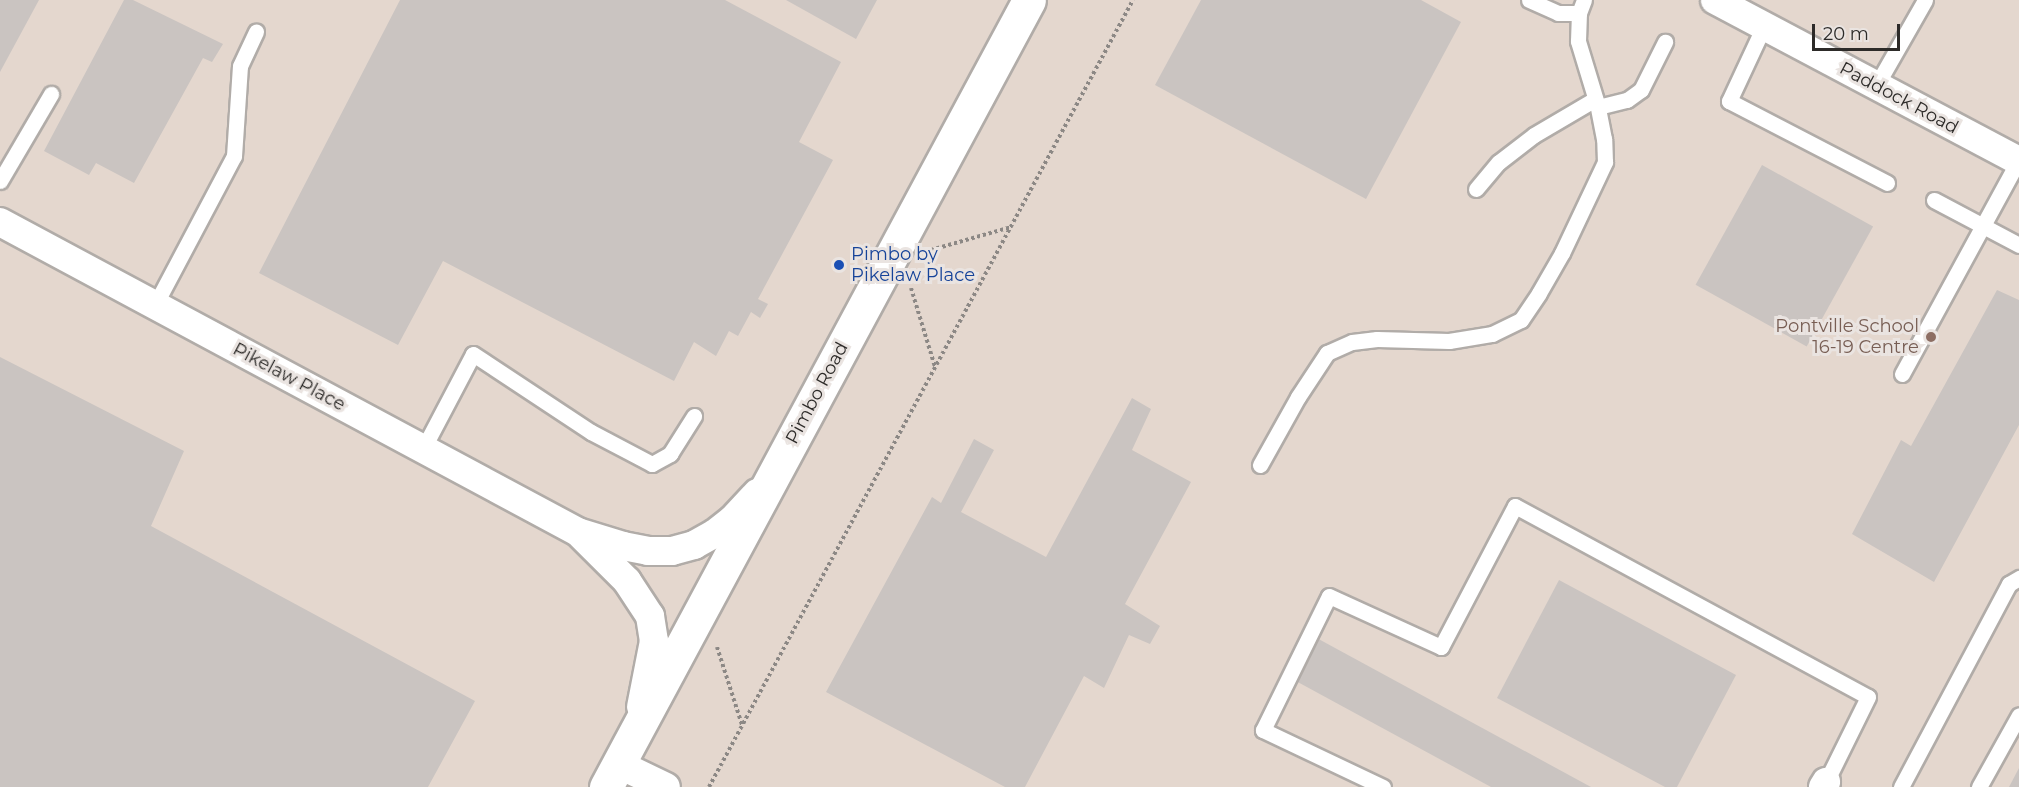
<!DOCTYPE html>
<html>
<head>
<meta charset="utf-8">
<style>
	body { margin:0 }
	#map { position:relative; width:2019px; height:787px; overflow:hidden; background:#eae4e1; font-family:Montserrat,sans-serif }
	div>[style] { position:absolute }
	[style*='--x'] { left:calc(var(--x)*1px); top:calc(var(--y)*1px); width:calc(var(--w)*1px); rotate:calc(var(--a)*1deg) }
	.built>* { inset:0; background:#e4d7ce; transform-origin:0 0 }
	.building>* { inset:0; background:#cac4c1; transform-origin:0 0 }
	.path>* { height:4px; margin-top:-2px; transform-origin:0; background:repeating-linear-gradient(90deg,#8c8885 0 3px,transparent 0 6px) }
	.roads { filter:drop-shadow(2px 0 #b1aca8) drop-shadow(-2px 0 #b1aca8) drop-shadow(0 2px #b1aca8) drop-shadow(0 -2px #b1aca8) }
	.service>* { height:15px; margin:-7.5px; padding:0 7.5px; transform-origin:7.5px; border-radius:7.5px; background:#fff }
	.minor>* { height:28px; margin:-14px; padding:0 14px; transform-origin:14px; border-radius:14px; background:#fff }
	.tertiary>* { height:33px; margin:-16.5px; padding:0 16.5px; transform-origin:16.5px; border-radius:16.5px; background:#fff }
	.dots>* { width:16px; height:16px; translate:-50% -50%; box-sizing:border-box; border:3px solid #eae4e1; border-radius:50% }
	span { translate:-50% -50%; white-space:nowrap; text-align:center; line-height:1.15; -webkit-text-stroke:6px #eae4e1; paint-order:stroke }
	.street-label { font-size:18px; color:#2d2b29 }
	.transit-label { font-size:18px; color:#164399 }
	.left { translate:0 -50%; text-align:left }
	.education-label { font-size:18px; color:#785e54 }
	.right { translate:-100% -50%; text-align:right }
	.scale { position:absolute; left:1812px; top:24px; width:88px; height:27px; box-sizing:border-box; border:3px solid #2d2b29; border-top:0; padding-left:8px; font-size:18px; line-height:21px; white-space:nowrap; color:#2d2b29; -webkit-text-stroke:4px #eae4e1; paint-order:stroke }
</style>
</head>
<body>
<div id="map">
	<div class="built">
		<i style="left:0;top:0;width:2019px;height:787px"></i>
	</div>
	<div class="building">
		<i style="clip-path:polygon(0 0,39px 0,0 72px)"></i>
		<i style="clip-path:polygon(124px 0,133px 0,223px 44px,212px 62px,203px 58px,134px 183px,96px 163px,89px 175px,44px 151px)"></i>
		<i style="clip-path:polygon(400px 0,725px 0,841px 62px,799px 142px,833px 160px,758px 299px,768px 304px,760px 318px,751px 312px,738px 336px,729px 331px,716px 356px,694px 342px,674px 381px,443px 261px,398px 345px,259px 273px)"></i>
		<i style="clip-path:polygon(786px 0,877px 0,856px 39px)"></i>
		<i style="clip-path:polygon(1201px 0,1421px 0,1461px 22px,1366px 199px,1155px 85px)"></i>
		<i style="left:1762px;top:165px;width:127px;height:137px;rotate:29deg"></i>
		<i style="clip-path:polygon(1997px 290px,2019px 300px,2019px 425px,1934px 582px,1852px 534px,1901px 440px,1911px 446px)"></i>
		<i style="clip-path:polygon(0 357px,184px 451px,151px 526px,475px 701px,428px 787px,0 787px)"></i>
		<i style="clip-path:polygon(1132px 398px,1151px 409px,1132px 450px,1191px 482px,1125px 604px,1160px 626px,1150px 644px,1129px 635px,1104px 688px,1084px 676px,1025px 787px,1005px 787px,826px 692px,932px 497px,941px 503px,974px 439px,994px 450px,961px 512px,1046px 557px)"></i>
		<i style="clip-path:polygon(1559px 580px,1736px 675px,1677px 787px,1665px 787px,1497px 698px)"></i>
		<i style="clip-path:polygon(1313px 636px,1591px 787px,1491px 787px,1294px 680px)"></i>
		<i style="clip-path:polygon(2019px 768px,2019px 787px,2009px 787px)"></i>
	</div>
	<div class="path">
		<i style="--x:931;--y:250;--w:83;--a:-16"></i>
		<i style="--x:911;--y:288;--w:83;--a:73.1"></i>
		<i style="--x:717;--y:647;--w:82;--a:72.2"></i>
		<i style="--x:709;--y:787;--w:894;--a:-61.69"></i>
	</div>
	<div class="roads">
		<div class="service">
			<i style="--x:1529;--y:0;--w:32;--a:24"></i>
			<i style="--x:1558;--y:13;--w:21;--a:0"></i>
			<i style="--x:1764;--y:26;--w:83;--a:115"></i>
			<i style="--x:1729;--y:101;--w:178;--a:27.4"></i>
			<i style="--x:1876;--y:86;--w:99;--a:-60.3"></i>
			<i style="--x:1598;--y:107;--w:30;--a:-14"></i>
			<i style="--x:1627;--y:100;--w:17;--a:-36"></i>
			<i style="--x:1641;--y:90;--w:54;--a:-63.4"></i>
			<i style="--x:0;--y:181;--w:101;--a:-59.6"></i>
			<i style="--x:1476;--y:189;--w:35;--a:-50"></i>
			<i style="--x:1499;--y:162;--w:44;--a:-37.6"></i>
			<i style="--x:1534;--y:135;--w:71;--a:-30.5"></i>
			<i style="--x:1934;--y:200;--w:96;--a:27.9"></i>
			<i style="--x:155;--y:305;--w:169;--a:-62.1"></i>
			<i style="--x:234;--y:156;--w:90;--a:-86.2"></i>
			<i style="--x:240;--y:66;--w:38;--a:-65"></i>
			<i style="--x:1902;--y:374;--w:243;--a:-61.4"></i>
			<i style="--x:423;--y:449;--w:107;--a:-62.2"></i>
			<i style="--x:473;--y:354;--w:141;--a:33.5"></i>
			<i style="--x:591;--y:432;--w:69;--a:27.7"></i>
			<i style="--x:652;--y:464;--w:21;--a:-29"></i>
			<i style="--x:670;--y:454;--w:45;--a:-57.7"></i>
			<i style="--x:1260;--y:465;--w:78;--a:-60.8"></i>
			<i style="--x:1298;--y:397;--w:53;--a:-56.6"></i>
			<i style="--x:1327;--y:353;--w:27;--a:-24"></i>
			<i style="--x:1352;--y:342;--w:25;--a:-7"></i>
			<i style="--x:1377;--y:339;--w:72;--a:1.6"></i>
			<i style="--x:1449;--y:341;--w:44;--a:-9.2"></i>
			<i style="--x:1492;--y:334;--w:32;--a:-26"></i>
			<i style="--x:1521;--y:320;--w:32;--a:-56"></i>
			<i style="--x:1539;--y:293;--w:46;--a:-60.1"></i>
			<i style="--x:1562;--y:253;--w:101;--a:-64.7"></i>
			<i style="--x:1605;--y:162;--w:23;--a:-92"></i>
			<i style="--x:1604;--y:139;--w:33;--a:-101"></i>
			<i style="--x:1598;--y:107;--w:69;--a:-106.9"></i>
			<i style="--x:1578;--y:41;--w:28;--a:-88"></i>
			<i style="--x:1579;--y:13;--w:14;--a:-69"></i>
			<i style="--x:1383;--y:787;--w:133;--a:-154.6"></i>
			<i style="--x:1263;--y:730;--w:149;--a:-63.8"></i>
			<i style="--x:1329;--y:596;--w:123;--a:24.5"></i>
			<i style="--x:1441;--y:647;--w:159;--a:-62.3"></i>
			<i style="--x:1515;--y:506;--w:401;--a:28.4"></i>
			<i style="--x:1868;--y:697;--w:95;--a:116.3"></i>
			<i style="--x:1901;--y:787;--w:230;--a:-62"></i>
			<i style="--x:2009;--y:584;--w:12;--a:-31"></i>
			<i style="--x:1979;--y:787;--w:82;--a:-60.9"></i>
		</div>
		<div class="minor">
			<i style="--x:1715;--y:0;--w:344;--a:27.9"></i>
			<i style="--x:0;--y:222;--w:656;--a:28.21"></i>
			<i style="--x:578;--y:532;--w:47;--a:17.3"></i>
			<i style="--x:623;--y:546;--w:25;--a:11"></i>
			<i style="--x:648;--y:551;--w:24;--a:0"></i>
			<i style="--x:672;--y:551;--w:23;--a:-15"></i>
			<i style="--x:694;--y:545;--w:23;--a:-29"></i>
			<i style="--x:714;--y:534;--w:23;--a:-38"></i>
			<i style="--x:732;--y:520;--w:37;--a:-47"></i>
			<i style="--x:581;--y:535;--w:65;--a:45"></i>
			<i style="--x:627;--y:581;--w:42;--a:56.7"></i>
			<i style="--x:650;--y:616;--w:25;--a:81"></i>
			<i style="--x:654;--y:641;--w:67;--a:101.1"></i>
			<i style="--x:618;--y:764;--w:53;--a:25.6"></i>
			<i style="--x:1823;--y:787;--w:6;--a:-59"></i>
		</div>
		<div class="tertiary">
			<i style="--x:606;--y:787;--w:893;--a:-61.74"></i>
		</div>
	</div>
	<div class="dots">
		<i style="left:839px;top:265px;background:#1a4fb4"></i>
		<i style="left:1931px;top:337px;background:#8d6e63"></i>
	</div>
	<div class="street-label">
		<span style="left:1899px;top:98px;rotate:28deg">Paddock Road</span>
		<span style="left:289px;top:377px;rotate:28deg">Pikelaw Place</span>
		<span style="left:817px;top:393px;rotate:-62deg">Pimbo Road</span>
	</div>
	<div class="transit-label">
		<span class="left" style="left:851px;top:265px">Pimbo by<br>Pikelaw Place</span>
	</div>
	<div class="education-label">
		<span class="right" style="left:1919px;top:337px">Pontville School<br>16-19 Centre</span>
	</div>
	<div class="scale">20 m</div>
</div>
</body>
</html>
